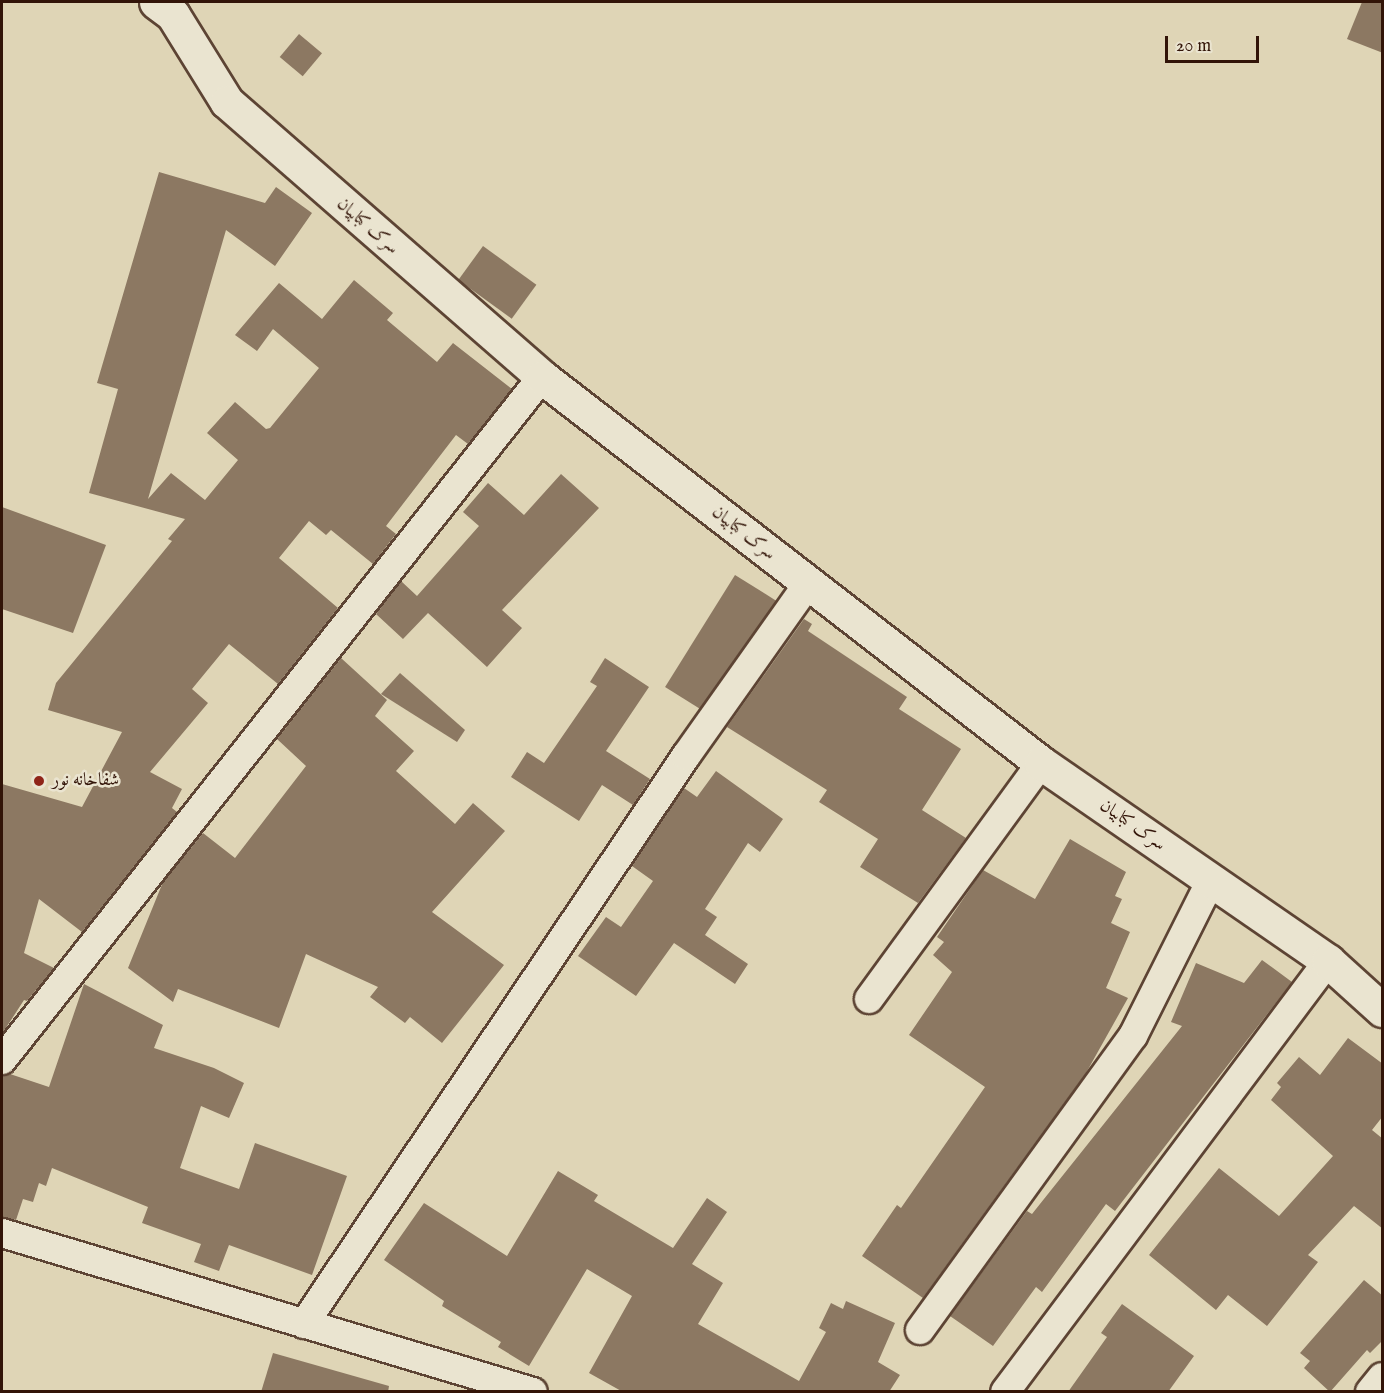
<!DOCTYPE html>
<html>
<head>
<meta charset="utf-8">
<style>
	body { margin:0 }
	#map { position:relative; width:1384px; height:1393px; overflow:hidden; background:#dfd5b6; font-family:"IM FELL English",Amiri,serif }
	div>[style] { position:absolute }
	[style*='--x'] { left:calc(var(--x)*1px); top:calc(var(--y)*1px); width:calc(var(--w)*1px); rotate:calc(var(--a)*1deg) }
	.building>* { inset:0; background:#8c7862; transform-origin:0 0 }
	.roads { filter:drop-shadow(2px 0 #5d4434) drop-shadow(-2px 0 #5d4434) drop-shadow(0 2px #5d4434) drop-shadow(0 -2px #5d4434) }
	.street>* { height:28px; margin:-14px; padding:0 14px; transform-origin:14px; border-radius:14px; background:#eae4d0 }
	.secondary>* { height:33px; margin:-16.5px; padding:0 16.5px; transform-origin:16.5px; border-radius:16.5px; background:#eae4d0 }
	.dots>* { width:16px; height:16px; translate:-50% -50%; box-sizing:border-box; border:3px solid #eae4d0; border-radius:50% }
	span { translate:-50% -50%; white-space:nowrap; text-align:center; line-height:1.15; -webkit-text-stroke:5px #eae4d0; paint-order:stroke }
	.street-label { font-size:18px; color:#321408 }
	.poi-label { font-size:18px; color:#321408 }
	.left { translate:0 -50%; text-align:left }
	.frame { position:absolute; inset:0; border:3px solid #321408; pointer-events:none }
	.scale { position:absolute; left:1165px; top:36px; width:94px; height:27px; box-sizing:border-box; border:3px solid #321408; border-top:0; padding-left:8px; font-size:18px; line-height:21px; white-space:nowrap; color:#321408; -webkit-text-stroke:4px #eae4d0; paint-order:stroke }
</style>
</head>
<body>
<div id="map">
	<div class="building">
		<i style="clip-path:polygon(1362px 2px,1383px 2px,1383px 53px,1347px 39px)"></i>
		<i style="left:299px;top:34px;width:30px;height:30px;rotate:40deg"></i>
		<i style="clip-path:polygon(159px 172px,265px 203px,276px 187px,312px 213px,275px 266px,226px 230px,148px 499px,171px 473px,205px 500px,238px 460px,207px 433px,235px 402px,266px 429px,270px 428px,319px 368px,273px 329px,257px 351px,235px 335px,279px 283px,322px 319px,354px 280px,393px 313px,387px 320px,437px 362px,453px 343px,512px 389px,468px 444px,456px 435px,386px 526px,396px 534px,373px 564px,331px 530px,326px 535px,309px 521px,279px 558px,338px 608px,278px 684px,229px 644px,192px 689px,208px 703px,150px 772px,182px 789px,172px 808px,177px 812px,82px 932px,39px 899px,24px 953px,54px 968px,27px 1001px,24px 1000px,2px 1034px,2px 784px,82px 807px,122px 732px,48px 710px,56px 683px,172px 541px,168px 539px,185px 519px,89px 493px,118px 389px,97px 383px)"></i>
		<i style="left:483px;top:246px;width:66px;height:42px;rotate:36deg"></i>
		<i style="clip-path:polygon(561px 474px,599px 508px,502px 610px,522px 628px,487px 667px,428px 613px,403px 639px,376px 614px,401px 581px,417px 596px,479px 526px,463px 512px,488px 483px,524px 515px)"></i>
		<i style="clip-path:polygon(2px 507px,106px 545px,73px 633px,2px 609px)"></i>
		<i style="left:735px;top:575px;width:49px;height:132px;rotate:32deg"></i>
		<i style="clip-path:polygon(804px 619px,812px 624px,808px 631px,907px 697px,899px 709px,961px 749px,922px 810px,966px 838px,918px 903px,860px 867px,878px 839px,819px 802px,827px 790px,727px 727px)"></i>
		<i style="clip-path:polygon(341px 658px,387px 700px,375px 716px,414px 751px,396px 771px,455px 824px,473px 803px,505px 831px,432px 912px,504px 965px,442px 1043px,410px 1017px,405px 1023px,370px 997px,378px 987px,306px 954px,279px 1028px,178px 989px,173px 1002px,128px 968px,163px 882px,203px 833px,235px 858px,306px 766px,277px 739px)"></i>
		<i style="clip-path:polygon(605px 658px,649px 687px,606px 751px,650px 779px,633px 805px,602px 785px,579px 821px,511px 777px,527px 752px,544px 763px,597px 686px,590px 682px)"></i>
		<i style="clip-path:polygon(400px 673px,465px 730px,457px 742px,381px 694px)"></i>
		<i style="clip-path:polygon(716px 771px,783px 819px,760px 852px,748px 843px,705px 909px,717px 917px,705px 935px,748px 964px,735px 984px,674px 943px,636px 996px,578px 956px,606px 917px,621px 927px,653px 881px,632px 866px,684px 788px,697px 797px)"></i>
		<i style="clip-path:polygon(1070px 839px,1126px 872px,1115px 896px,1122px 899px,1111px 923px,1130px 932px,1106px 988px,1128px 998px,1086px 1073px,923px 1298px,862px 1256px,897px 1205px,901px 1208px,985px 1087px,909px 1035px,952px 972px,933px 955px,944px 942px,937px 937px,983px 870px,1035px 899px)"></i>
		<i style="clip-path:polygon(1262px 960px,1292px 982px,1115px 1211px,1106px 1204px,1042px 1292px,1036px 1287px,993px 1346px,950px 1316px,1027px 1211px,1032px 1214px,1182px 1026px,1171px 1022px,1196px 963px,1244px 983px)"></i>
		<i style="clip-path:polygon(84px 984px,163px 1025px,154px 1048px,214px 1068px,244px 1083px,229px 1118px,201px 1106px,180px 1168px,239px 1189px,255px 1143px,347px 1176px,312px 1275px,229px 1245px,219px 1271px,194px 1262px,201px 1244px,142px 1223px,148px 1207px,52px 1168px,46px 1186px,39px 1183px,33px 1202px,23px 1199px,16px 1220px,2px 1217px,2px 1076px,10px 1074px,49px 1087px)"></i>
		<i style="clip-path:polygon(1348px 1038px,1383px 1064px,1383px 1116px,1372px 1130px,1383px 1139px,1383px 1229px,1354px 1206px,1308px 1255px,1318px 1262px,1267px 1326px,1228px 1295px,1216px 1310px,1149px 1255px,1219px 1168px,1279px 1216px,1333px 1156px,1271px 1100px,1281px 1087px,1277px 1083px,1299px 1057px,1320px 1075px)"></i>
		<i style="clip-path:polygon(558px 1171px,598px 1195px,594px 1201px,673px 1248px,707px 1198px,727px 1212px,692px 1264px,723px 1283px,698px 1324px,799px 1381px,826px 1332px,819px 1328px,831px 1303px,843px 1309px,846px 1301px,895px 1323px,878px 1362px,900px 1375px,889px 1392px,623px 1392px,589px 1373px,632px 1296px,587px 1269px,529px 1366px,498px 1347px,501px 1342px,442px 1306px,444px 1301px,384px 1260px,424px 1203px,507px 1256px)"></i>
		<i style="clip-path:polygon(1364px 1280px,1383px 1296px,1383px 1340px,1370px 1353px,1367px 1350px,1330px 1392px,1304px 1368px,1310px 1361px,1300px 1353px)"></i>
		<i style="clip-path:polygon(1122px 1304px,1194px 1356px,1168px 1392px,1068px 1392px,1107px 1337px,1101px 1333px)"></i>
		<i style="clip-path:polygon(273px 1353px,389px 1386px,388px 1392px,261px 1392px)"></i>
	</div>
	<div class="roads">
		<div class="street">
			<i style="--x:869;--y:999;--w:292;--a:-53.9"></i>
			<i style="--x:2;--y:1060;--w:871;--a:-51.67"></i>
			<i style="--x:2;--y:1233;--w:554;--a:16.67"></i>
			<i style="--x:304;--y:1324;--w:685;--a:-56.08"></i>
			<i style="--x:686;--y:756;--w:211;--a:-54.7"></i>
			<i style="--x:920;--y:1330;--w:363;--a:-54.1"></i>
			<i style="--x:1133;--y:1036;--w:174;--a:-63.4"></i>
			<i style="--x:1005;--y:1392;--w:539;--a:-53.15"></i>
			<i style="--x:1370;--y:1392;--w:19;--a:-51"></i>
		</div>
		<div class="secondary">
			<i style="--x:156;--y:2;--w:21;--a:37"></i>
			<i style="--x:173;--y:15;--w:102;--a:58.2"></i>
			<i style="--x:227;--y:102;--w:418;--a:41.1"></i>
			<i style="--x:542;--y:377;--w:631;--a:37.72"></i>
			<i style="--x:1041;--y:763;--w:349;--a:34.6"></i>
			<i style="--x:1328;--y:961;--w:73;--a:42.2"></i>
		</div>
	</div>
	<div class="dots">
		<i style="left:39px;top:781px;background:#8f2418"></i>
	</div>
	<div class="street-label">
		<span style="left:367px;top:227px;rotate:41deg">سرک کبابیان</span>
		<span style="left:743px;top:534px;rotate:38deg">سرک کبابیان</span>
		<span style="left:1132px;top:826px;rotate:35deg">سرک کبابیان</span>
	</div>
	<div class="poi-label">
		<span class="left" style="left:52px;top:781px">شفاخانه نور</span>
	</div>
	<div class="frame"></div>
	<div class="scale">20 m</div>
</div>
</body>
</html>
